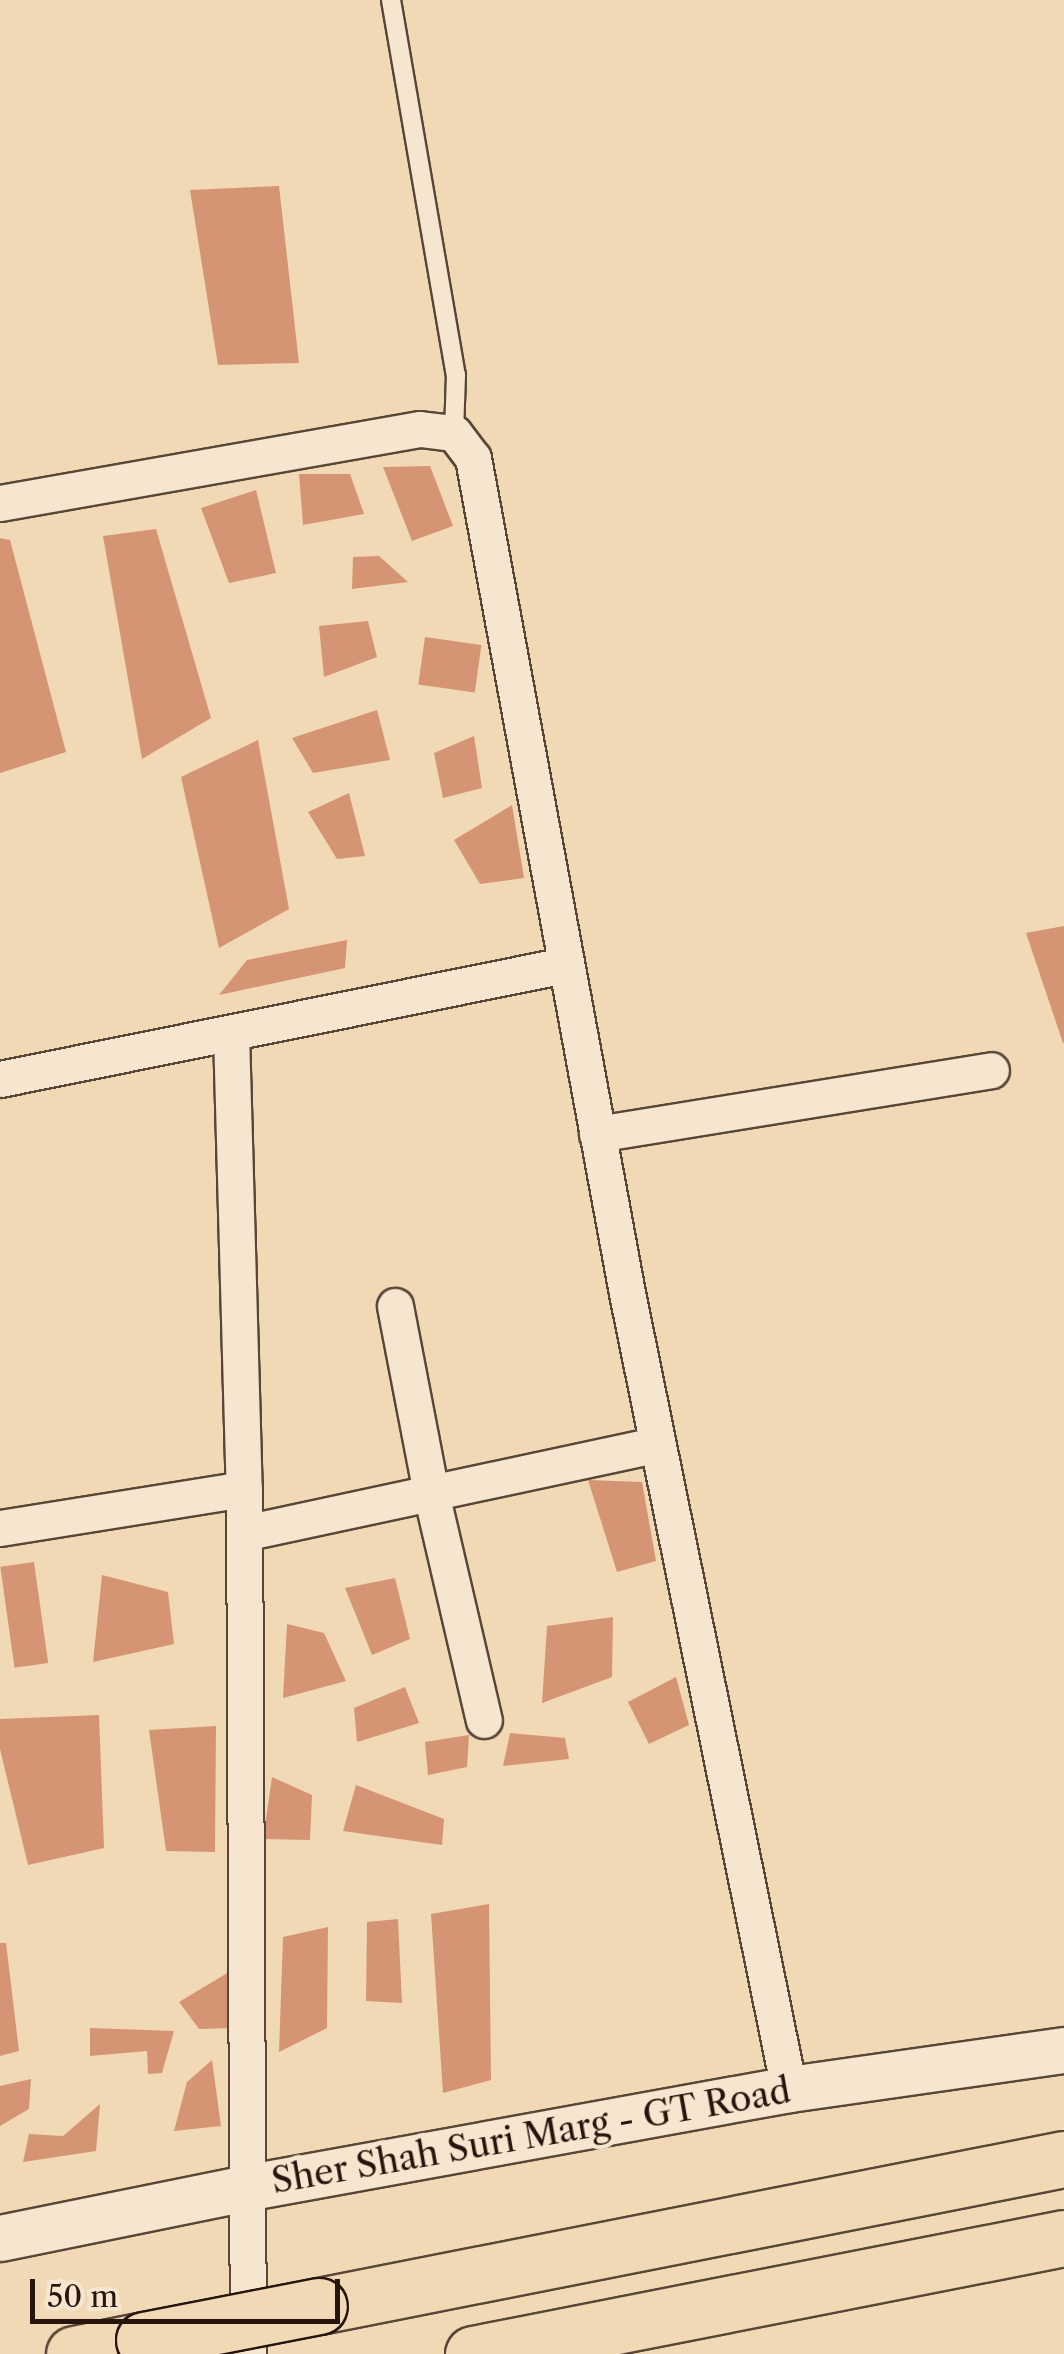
<!DOCTYPE html>
<html>
<head>
<meta charset="utf-8">
<style>
	body { margin:0 }
	#map { position:relative; width:1064px; height:2354px; overflow:hidden; background:#f1d9b5; font-family:"Libre Caslon Text",serif }
	div>[style] { position:absolute }
	[style*='--x'] { left:calc(var(--x)*1px); top:calc(var(--y)*1px); width:calc(var(--w)*1px); rotate:calc(var(--a)*1deg) }
	.building>* { inset:0; background:#d59575; transform-origin:0 0 }
	.roads { filter:drop-shadow(2px 0 #584637) drop-shadow(-2px 0 #584637) drop-shadow(0 2px #584637) drop-shadow(0 -2px #584637) }
	.service>* { height:18px; margin:-9px; padding:0 9px; transform-origin:9px; border-radius:9px; background:#f6e6cf }
	.minor>* { height:35px; margin:-17.5px; padding:0 17.5px; transform-origin:17.5px; border-radius:17.5px; background:#f6e6cf }
	.tertiary>* { height:45px; margin:-22.5px; padding:0 22.5px; transform-origin:22.5px; border-radius:22.5px; background:#f6e6cf }
	.trunk>* { height:55px; margin:-27.5px; padding:0 27.5px; transform-origin:27.5px; border-radius:27.5px; background:#f1d9b5 }
	.bridges { filter:drop-shadow(2px 0 #25150d) drop-shadow(-2px 0 #25150d) drop-shadow(0 2px #25150d) drop-shadow(0 -2px #25150d) }
	.trunk-bridge>* { height:55px; margin:-27.5px; padding:0 27.5px; transform-origin:27.5px; border-radius:27.5px; background:#f1d9b5 }
	span { translate:-50% -50%; white-space:nowrap; text-align:center; line-height:1.15; -webkit-text-stroke:9px #f6e6cf; paint-order:stroke }
	.street-label { font-size:35px; color:#25150d }
	.scale { position:absolute; left:30px; top:2279px; width:310px; height:45px; box-sizing:border-box; border:5px solid #25150d; border-top:0; padding-left:12px; font-size:30px; line-height:35px; white-space:nowrap; color:#25150d; -webkit-text-stroke:8px #f6e6cf; paint-order:stroke }
</style>
</head>
<body>
<div id="map">
	<div class="building">
		<i style="clip-path:polygon(279px 186px,299px 363px,218px 365px,190px 190px)"></i>
		<i style="clip-path:polygon(430px 466px,453px 526px,412px 541px,383px 467px)"></i>
		<i style="clip-path:polygon(299px 474px,350px 474px,364px 514px,303px 525px)"></i>
		<i style="clip-path:polygon(256px 490px,276px 573px,229px 583px,201px 508px)"></i>
		<i style="clip-path:polygon(156px 529px,211px 718px,142px 759px,103px 536px)"></i>
		<i style="clip-path:polygon(0 538px,10px 540px,66px 752px,0 773px)"></i>
		<i style="clip-path:polygon(379px 556px,408px 582px,352px 589px,353px 557px)"></i>
		<i style="clip-path:polygon(368px 621px,377px 657px,324px 677px,319px 626px)"></i>
		<i style="left:425px;top:637px;width:57px;height:48px;rotate:8deg"></i>
		<i style="clip-path:polygon(377px 710px,390px 760px,313px 773px,292px 738px)"></i>
		<i style="clip-path:polygon(474px 736px,482px 788px,443px 798px,434px 753px)"></i>
		<i style="clip-path:polygon(258px 740px,289px 909px,219px 948px,181px 777px)"></i>
		<i style="clip-path:polygon(349px 793px,365px 856px,337px 859px,308px 812px)"></i>
		<i style="clip-path:polygon(512px 805px,524px 878px,480px 884px,454px 840px)"></i>
		<i style="clip-path:polygon(1064px 926px,1064px 1043px,1063px 1043px,1026px 933px)"></i>
		<i style="clip-path:polygon(347px 940px,345px 968px,219px 995px,247px 960px)"></i>
		<i style="clip-path:polygon(588px 1480px,642px 1482px,656px 1561px,617px 1572px)"></i>
		<i style="left:34px;top:1562px;width:102px;height:34px;rotate:82deg"></i>
		<i style="clip-path:polygon(102px 1575px,168px 1592px,174px 1644px,93px 1662px)"></i>
		<i style="clip-path:polygon(395px 1578px,410px 1639px,372px 1655px,345px 1588px)"></i>
		<i style="clip-path:polygon(613px 1617px,612px 1677px,542px 1703px,547px 1626px)"></i>
		<i style="clip-path:polygon(287px 1624px,324px 1633px,346px 1681px,283px 1698px)"></i>
		<i style="clip-path:polygon(676px 1677px,689px 1725px,649px 1744px,628px 1702px)"></i>
		<i style="clip-path:polygon(405px 1687px,419px 1723px,357px 1742px,354px 1708px)"></i>
		<i style="clip-path:polygon(99px 1715px,104px 1848px,28px 1865px,0 1749px,0 1719px)"></i>
		<i style="clip-path:polygon(216px 1726px,215px 1852px,166px 1851px,149px 1730px)"></i>
		<i style="clip-path:polygon(510px 1733px,565px 1738px,569px 1759px,503px 1766px)"></i>
		<i style="clip-path:polygon(469px 1735px,467px 1767px,428px 1775px,425px 1742px)"></i>
		<i style="clip-path:polygon(272px 1777px,312px 1795px,310px 1840px,263px 1839px)"></i>
		<i style="clip-path:polygon(356px 1785px,444px 1819px,442px 1845px,343px 1831px)"></i>
		<i style="clip-path:polygon(489px 1904px,491px 2080px,443px 2093px,431px 1914px)"></i>
		<i style="clip-path:polygon(398px 1919px,402px 2003px,366px 2001px,367px 1922px)"></i>
		<i style="clip-path:polygon(328px 1927px,327px 2028px,279px 2052px,283px 1937px)"></i>
		<i style="clip-path:polygon(0 1943px,6px 1943px,19px 2051px,0 2056px)"></i>
		<i style="clip-path:polygon(234px 1969px,234px 2028px,199px 2029px,179px 2002px)"></i>
		<i style="clip-path:polygon(90px 2028px,174px 2031px,162px 2073px,148px 2074px,147px 2051px,90px 2056px)"></i>
		<i style="clip-path:polygon(212px 2060px,221px 2126px,174px 2131px,187px 2082px)"></i>
		<i style="clip-path:polygon(31px 2079px,29px 2109px,0 2126px,0 2086px)"></i>
		<i style="clip-path:polygon(100px 2104px,96px 2151px,23px 2162px,29px 2134px,63px 2136px)"></i>
	</div>
	<div class="roads">
		<div class="service">
			<i style="--x:391;--y:0;--w:381;--a:80.2"></i>
			<i style="--x:456;--y:375;--w:58;--a:92"></i>
		</div>
		<div class="minor">
			<i style="--x:0;--y:503;--w:426;--a:-10"></i>
			<i style="--x:420;--y:429;--w:34;--a:7"></i>
			<i style="--x:454;--y:433;--w:31;--a:53"></i>
			<i style="--x:473;--y:458;--w:849;--a:79.55"></i>
			<i style="--x:627;--y:1293;--w:812;--a:78.5"></i>
			<i style="--x:231;--y:1033;--w:456;--a:88.4"></i>
			<i style="--x:244;--y:1489;--w:865;--a:89.74"></i>
			<i style="--x:0;--y:1079;--w:576;--a:-11.41"></i>
			<i style="--x:597;--y:1134;--w:399;--a:-9.2"></i>
			<i style="--x:395;--y:1306;--w:190;--a:79.1"></i>
			<i style="--x:431;--y:1493;--w:233;--a:76.9"></i>
			<i style="--x:0;--y:1528;--w:247;--a:-9.1"></i>
			<i style="--x:244;--y:1533;--w:423;--a:-12.1"></i>
		</div>
		<div class="tertiary">
			<i style="--x:0;--y:2238;--w:255;--a:-11.5"></i>
			<i style="--x:250;--y:2187;--w:548;--a:-10.3"></i>
			<i style="--x:789;--y:2089;--w:278;--a:-8.1"></i>
		</div>
		<div class="trunk">
			<i style="--x:319;--y:2306;--w:759;--a:-11.16"></i>
			<i style="--x:74;--y:2354;--w:71;--a:-11.3"></i>
			<i style="--x:473;--y:2354;--w:602;--a:-11.1"></i>
		</div>
	</div>
	<div class="bridges">
		<div class="trunk-bridge">
			<i style="--x:144;--y:2340;--w:178;--a:-11"></i>
		</div>
	</div>
	<div class="street-label">
		<span style="left:531px;top:2136px;rotate:-10deg">Sher Shah Suri Marg - GT Road</span>
	</div>
	<div class="scale">50 m</div>
</div>
</body>
</html>
